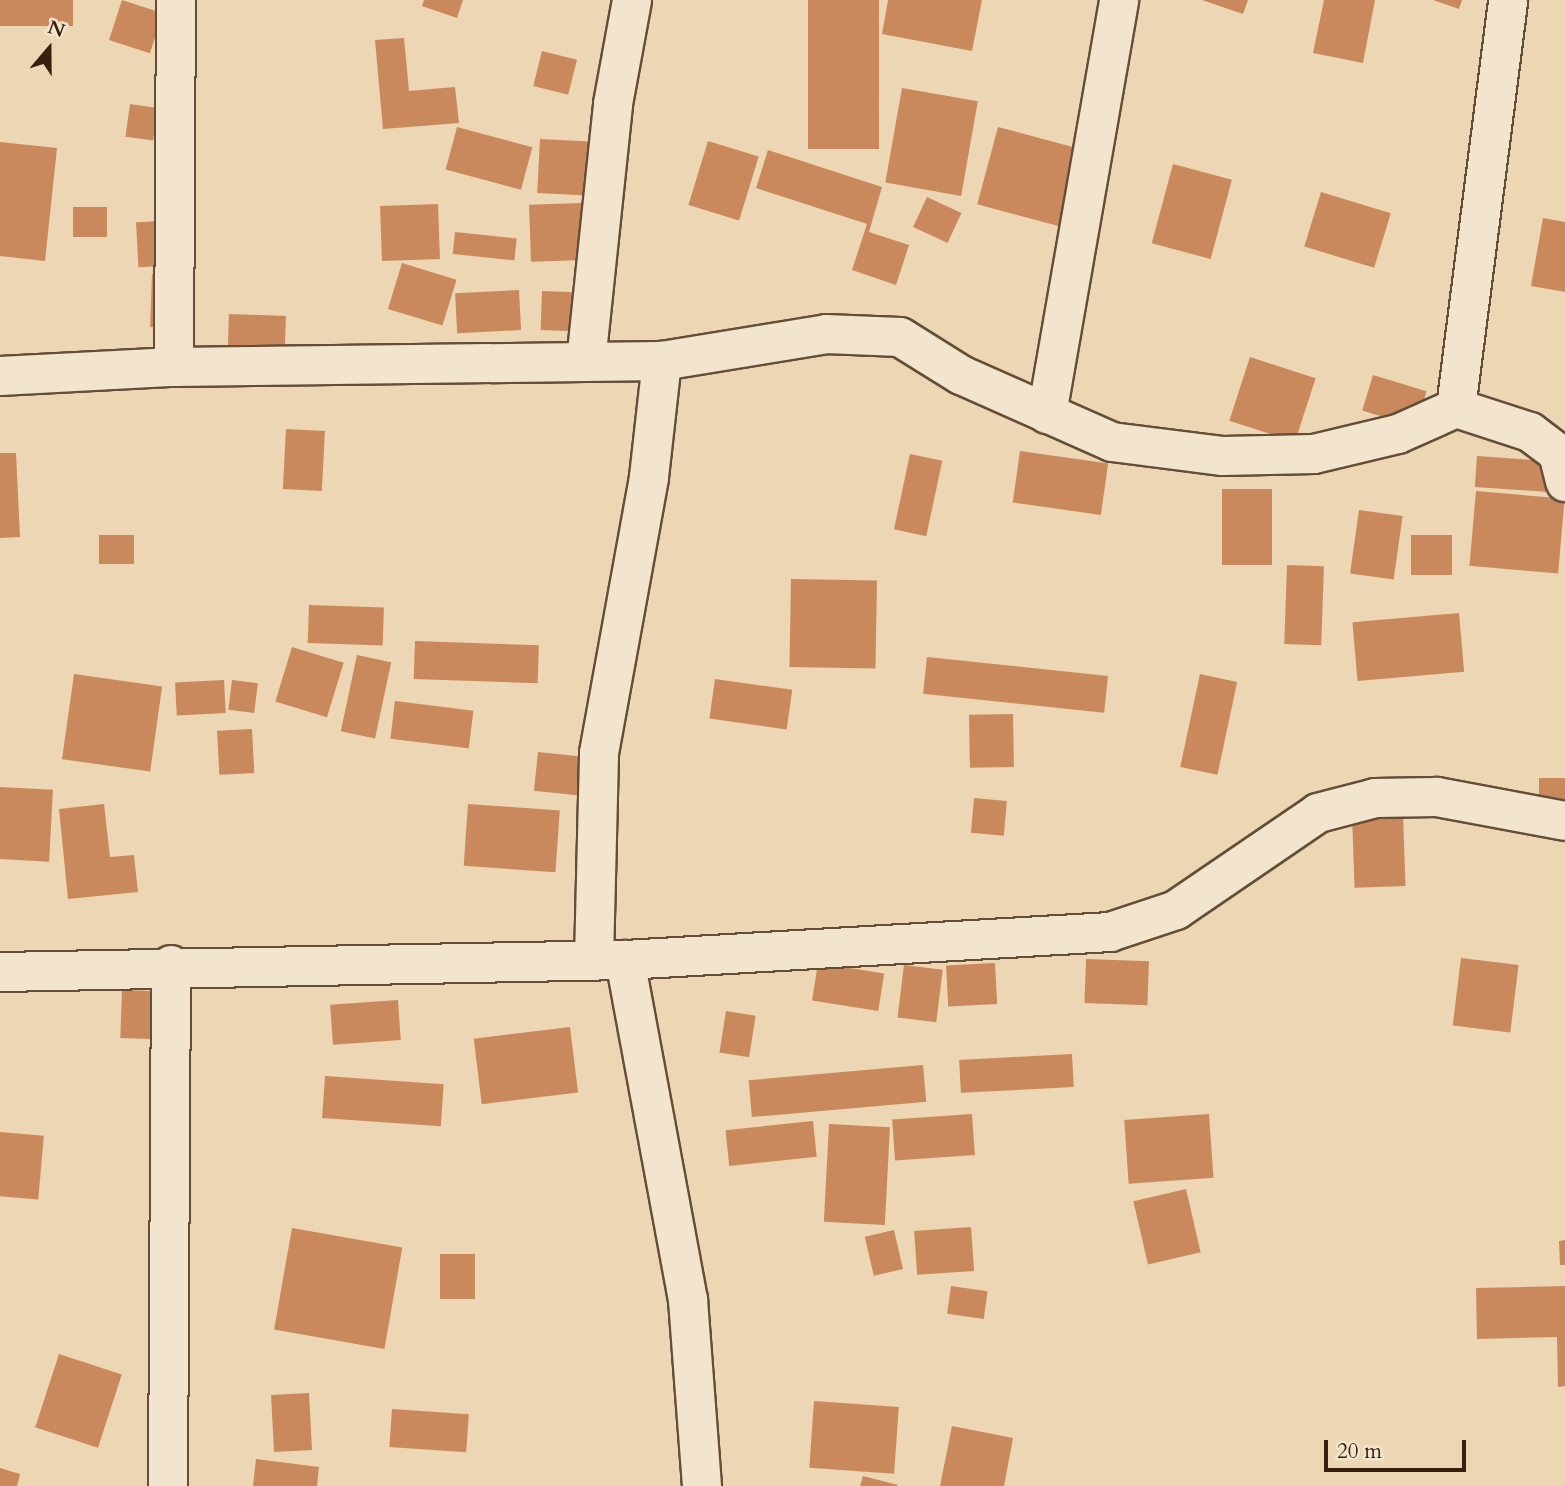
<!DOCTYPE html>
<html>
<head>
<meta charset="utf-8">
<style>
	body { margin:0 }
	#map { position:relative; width:1565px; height:1486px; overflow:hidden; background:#ecd6b3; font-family:Cardo,serif }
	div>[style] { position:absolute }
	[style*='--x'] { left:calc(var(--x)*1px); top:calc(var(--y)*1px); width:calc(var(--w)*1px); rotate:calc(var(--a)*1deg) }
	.building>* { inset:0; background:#ca895c; transform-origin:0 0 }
	.roads { filter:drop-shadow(2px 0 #644e37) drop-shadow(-2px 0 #644e37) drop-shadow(0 2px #644e37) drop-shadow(0 -2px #644e37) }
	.minor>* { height:38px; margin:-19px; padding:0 19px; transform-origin:19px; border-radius:19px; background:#f3e4ce }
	span { translate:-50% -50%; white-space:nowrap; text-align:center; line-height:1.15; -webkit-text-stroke:6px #f3e4ce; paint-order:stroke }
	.north { position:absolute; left:14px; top:14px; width:70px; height:70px; -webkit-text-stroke:5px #f3e4ce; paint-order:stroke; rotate:20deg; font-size:19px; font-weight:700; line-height:28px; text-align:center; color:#37200e }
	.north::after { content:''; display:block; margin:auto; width:24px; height:32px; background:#37200e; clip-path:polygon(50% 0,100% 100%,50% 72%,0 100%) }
	.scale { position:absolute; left:1324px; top:1440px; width:142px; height:32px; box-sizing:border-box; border:4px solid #37200e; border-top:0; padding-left:9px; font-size:21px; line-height:24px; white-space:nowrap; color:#37200e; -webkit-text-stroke:5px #f3e4ce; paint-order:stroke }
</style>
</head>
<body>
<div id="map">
	<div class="building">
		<i style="left:0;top:0;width:73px;height:26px"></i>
		<i style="left:122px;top:0;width:43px;height:42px;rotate:18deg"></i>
		<i style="clip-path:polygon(424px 0,463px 0,457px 18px,422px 6px)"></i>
		<i style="left:808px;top:0;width:71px;height:149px"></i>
		<i style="clip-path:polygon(888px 0,982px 0,972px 51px,882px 34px)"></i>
		<i style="clip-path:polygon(1202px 0,1248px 0,1243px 14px)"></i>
		<i style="clip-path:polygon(1324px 0,1375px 0,1363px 63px,1313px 53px)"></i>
		<i style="clip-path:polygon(1433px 0,1462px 0,1459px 9px)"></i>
		<i style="clip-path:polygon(404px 38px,409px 91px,455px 87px,459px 123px,383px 129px,375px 40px)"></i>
		<i style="left:542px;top:51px;width:36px;height:36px;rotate:14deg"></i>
		<i style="left:902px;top:88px;width:77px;height:96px;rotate:10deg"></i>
		<i style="left:130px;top:104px;width:28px;height:33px;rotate:8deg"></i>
		<i style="left:457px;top:127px;width:78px;height:44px;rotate:15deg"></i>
		<i style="left:998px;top:127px;width:85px;height:80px;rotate:15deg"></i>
		<i style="left:540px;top:139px;width:50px;height:54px;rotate:3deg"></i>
		<i style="left:708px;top:141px;width:53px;height:67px;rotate:17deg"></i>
		<i style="clip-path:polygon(0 142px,57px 148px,45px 261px,0 256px)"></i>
		<i style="clip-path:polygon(768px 150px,882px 187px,869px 232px,909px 245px,896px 285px,852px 270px,867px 224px,756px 188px)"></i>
		<i style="left:1173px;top:164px;width:61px;height:82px;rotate:15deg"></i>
		<i style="left:1321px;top:192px;width:73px;height:57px;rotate:17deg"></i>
		<i style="left:927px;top:197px;width:38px;height:33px;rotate:25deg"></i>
		<i style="left:582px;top:203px;width:57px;height:53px;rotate:88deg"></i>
		<i style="left:438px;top:204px;width:55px;height:58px;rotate:88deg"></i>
		<i style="left:73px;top:207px;width:34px;height:30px"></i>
		<i style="clip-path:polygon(1543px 218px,1565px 222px,1565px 292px,1531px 286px)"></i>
		<i style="left:179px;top:220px;width:45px;height:43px;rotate:87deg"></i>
		<i style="left:455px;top:232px;width:62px;height:22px;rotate:6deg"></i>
		<i style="left:402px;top:263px;width:57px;height:48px;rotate:17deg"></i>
		<i style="left:152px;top:274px;width:27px;height:53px;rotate:2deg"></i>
		<i style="left:519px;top:290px;width:40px;height:64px;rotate:87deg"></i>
		<i style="left:542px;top:291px;width:34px;height:39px;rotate:2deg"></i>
		<i style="left:229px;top:314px;width:57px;height:38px;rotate:2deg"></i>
		<i style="left:1250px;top:357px;width:69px;height:67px;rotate:18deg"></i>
		<i style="left:1373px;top:375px;width:56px;height:37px;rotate:17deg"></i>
		<i style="left:286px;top:429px;width:39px;height:60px;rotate:3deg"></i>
		<i style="left:1020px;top:451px;width:89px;height:52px;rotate:8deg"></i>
		<i style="clip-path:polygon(0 453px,16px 453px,20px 537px,0 538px)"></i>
		<i style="left:910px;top:454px;width:33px;height:77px;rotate:12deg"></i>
		<i style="left:1477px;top:456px;width:88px;height:31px;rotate:4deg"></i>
		<i style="left:1222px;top:489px;width:50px;height:76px"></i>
		<i style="left:1476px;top:491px;width:89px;height:75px;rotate:5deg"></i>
		<i style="left:1359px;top:510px;width:44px;height:64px;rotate:8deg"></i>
		<i style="left:99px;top:535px;width:35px;height:29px"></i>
		<i style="left:1452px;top:535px;width:40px;height:41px;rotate:90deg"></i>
		<i style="left:1287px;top:565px;width:37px;height:79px;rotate:2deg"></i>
		<i style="left:791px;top:579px;width:86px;height:88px;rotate:1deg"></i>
		<i style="left:309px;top:605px;width:75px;height:38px;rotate:2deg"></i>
		<i style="left:1459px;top:613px;width:59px;height:107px;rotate:85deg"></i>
		<i style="left:415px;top:641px;width:124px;height:38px;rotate:2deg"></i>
		<i style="left:292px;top:647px;width:54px;height:57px;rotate:17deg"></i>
		<i style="left:357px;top:655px;width:35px;height:78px;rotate:12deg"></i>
		<i style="left:927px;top:657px;width:182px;height:37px;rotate:6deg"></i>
		<i style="left:74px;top:674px;width:89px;height:86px;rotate:8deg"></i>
		<i style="left:1200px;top:674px;width:38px;height:95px;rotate:12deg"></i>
		<i style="left:715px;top:679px;width:78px;height:40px;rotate:8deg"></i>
		<i style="left:224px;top:680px;width:33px;height:49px;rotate:87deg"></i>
		<i style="left:232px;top:680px;width:26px;height:30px;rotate:7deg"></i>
		<i style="left:395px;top:701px;width:79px;height:38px;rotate:7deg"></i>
		<i style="left:1013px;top:714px;width:53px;height:44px;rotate:89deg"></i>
		<i style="left:252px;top:729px;width:44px;height:35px;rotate:87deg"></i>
		<i style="left:538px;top:752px;width:62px;height:39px;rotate:6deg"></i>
		<i style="left:1539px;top:778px;width:26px;height:41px"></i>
		<i style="left:0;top:787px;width:53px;height:72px;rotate:3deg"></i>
		<i style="left:974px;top:798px;width:33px;height:35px;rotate:5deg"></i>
		<i style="clip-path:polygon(104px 804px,110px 857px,134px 855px,138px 892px,68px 899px,59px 809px)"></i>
		<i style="left:468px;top:804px;width:92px;height:62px;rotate:4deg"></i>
		<i style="left:1403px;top:814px;width:72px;height:51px;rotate:88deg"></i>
		<i style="left:1461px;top:958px;width:58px;height:68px;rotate:7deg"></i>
		<i style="left:1086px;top:959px;width:63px;height:44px;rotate:2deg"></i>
		<i style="left:818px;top:963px;width:67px;height:38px;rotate:9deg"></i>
		<i style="left:995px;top:963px;width:41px;height:49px;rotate:87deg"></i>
		<i style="left:904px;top:965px;width:39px;height:53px;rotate:7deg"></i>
		<i style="left:122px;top:990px;width:37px;height:48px;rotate:2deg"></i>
		<i style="left:398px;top:1000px;width:40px;height:68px;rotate:86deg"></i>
		<i style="left:726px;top:1011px;width:30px;height:42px;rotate:9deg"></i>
		<i style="left:570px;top:1027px;width:66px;height:97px;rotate:83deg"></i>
		<i style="left:1072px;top:1054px;width:33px;height:113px;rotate:87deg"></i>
		<i style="left:923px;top:1065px;width:37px;height:175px;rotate:85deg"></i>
		<i style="left:325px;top:1076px;width:119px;height:42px;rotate:4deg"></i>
		<i style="left:972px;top:1114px;width:41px;height:80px;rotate:86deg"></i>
		<i style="left:1209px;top:1114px;width:64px;height:85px;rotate:86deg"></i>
		<i style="left:813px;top:1121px;width:36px;height:88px;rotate:84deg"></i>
		<i style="left:829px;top:1124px;width:61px;height:98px;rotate:3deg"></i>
		<i style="left:0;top:1132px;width:44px;height:64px;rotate:5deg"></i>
		<i style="left:1186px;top:1189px;width:65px;height:54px;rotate:77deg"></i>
		<i style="left:971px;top:1227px;width:44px;height:57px;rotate:86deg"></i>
		<i style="left:292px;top:1228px;width:112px;height:103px;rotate:10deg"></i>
		<i style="left:894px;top:1230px;width:40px;height:30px;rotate:77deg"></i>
		<i style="clip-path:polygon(1565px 1240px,1565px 1265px,1560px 1265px,1559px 1241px)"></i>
		<i style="left:440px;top:1254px;width:35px;height:45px"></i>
		<i style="left:951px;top:1286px;width:37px;height:28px;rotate:8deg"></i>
		<i style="clip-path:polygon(1565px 1286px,1565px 1386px,1558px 1387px,1557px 1337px,1477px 1339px,1476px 1288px)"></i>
		<i style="left:59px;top:1354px;width:66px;height:77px;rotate:18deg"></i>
		<i style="left:309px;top:1393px;width:57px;height:38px;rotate:87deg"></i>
		<i style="left:814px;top:1401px;width:85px;height:67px;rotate:4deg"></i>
		<i style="left:392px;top:1409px;width:77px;height:38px;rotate:4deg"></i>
		<i style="clip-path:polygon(952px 1426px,1013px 1438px,1004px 1486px,940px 1486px)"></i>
		<i style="clip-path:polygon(256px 1459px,319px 1467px,317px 1486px,253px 1486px)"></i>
		<i style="clip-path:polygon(0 1468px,20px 1474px,17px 1486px,0 1486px)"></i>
		<i style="clip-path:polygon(863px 1476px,898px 1485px,897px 1486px,860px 1486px)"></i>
	</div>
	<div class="roads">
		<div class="minor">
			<i style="--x:586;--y:362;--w:259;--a:-84"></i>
			<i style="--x:613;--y:104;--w:106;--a:-79.6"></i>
			<i style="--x:174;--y:367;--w:367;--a:-89.7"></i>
			<i style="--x:0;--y:376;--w:174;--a:-3"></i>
			<i style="--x:174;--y:367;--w:488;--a:-0.7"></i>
			<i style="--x:662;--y:361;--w:166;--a:-9.3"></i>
			<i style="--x:826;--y:334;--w:74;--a:2.3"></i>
			<i style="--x:900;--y:337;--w:72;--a:31.9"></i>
			<i style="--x:961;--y:375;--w:165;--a:23.9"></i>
			<i style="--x:1112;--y:442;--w:112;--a:7.2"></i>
			<i style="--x:1223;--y:456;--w:91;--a:-1.3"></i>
			<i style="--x:1314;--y:454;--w:86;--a:-13.4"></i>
			<i style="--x:1398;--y:434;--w:64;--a:-24.1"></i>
			<i style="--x:1456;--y:408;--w:78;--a:18"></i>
			<i style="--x:1530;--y:432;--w:35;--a:37"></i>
			<i style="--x:1558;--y:453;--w:30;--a:76"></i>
			<i style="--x:1456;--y:408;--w:411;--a:-82.7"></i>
			<i style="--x:1047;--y:414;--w:420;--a:-80.1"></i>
			<i style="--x:594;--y:960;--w:207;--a:-88.6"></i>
			<i style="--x:599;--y:753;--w:280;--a:-79.7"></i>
			<i style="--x:649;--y:477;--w:117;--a:-83.6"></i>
			<i style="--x:625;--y:960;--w:346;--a:79.5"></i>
			<i style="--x:688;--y:1300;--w:187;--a:85.7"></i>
			<i style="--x:0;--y:972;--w:625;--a:-1.1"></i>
			<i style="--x:625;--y:960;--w:486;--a:-3.3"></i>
			<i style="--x:1110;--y:932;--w:70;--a:-18.4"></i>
			<i style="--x:1176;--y:910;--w:172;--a:-34.3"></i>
			<i style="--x:1318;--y:813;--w:59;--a:-14.7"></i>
			<i style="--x:1375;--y:798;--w:62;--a:-0.9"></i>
			<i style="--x:1437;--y:797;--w:130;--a:10.6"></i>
			<i style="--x:168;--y:1486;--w:521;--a:-89.67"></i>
		</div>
	</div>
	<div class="north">N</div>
	<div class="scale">20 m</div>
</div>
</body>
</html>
